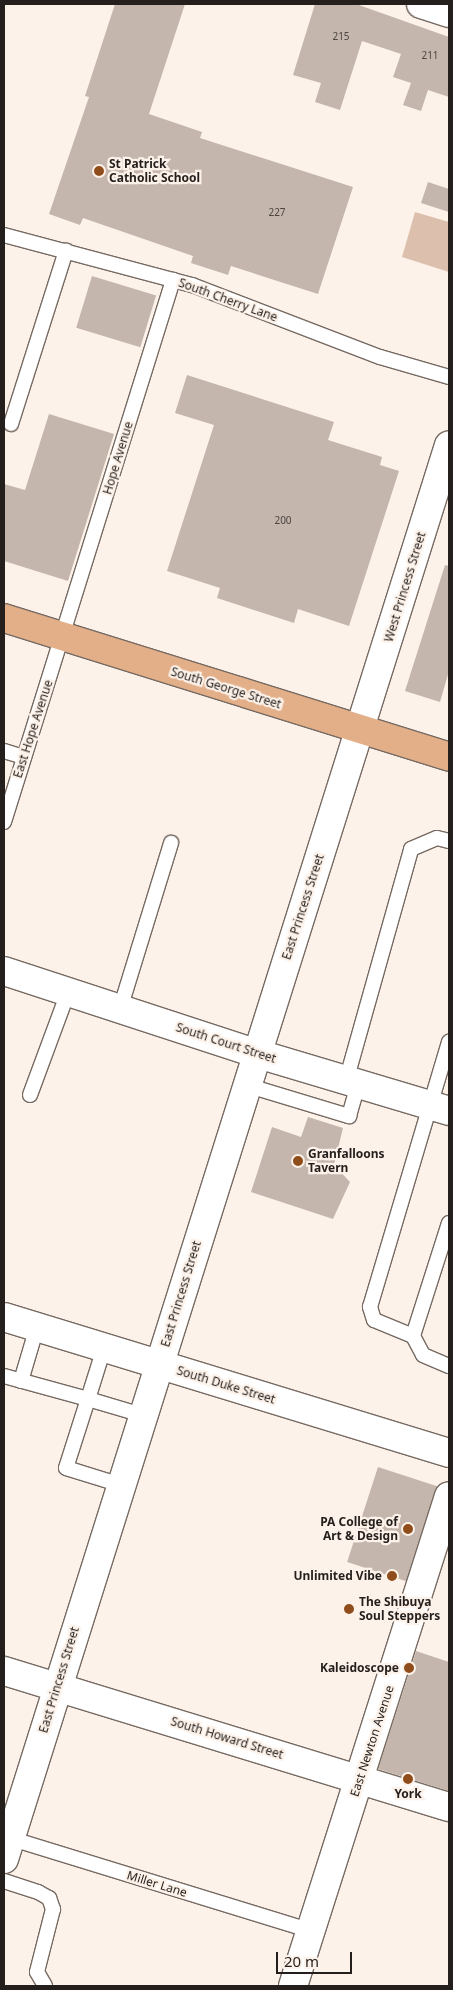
<!DOCTYPE html>
<html>
<head>
<meta charset="utf-8">
<style>
	body { margin:0 }
	#map { position:relative; width:453px; height:1990px; overflow:hidden; background:#fdf2ea; font-family:"Noto Sans",sans-serif }
	div>[style] { position:absolute }
	[style*='--x'] { left:calc(var(--x)*1px); top:calc(var(--y)*1px); width:calc(var(--w)*1px); rotate:calc(var(--a)*1deg) }
	.green>* { inset:0; background:#ddbfad }
	.building>* { inset:0; background:#c4b6ad; transform-origin:0 0 }
	.roads { filter:drop-shadow(1px 0 #766a62) drop-shadow(-1px 0 #766a62) drop-shadow(0 1px #766a62) drop-shadow(0 -1px #766a62) }
	.service>* { height:14px; margin:-7px; padding:0 7px; transform-origin:7px; border-radius:7px; background:#fff }
	.minor>* { height:28px; margin:-14px; padding:0 14px; transform-origin:14px; border-radius:14px; background:#fff }
	.tertiary>* { height:28px; margin:-14px; padding:0 14px; transform-origin:14px; border-radius:14px; background:#fff }
	.primary>* { height:28px; margin:-14px; padding:0 14px; transform-origin:14px; border-radius:14px; background:#e2af89 }
	.dots>* { width:14px; height:14px; translate:-50% -50%; box-sizing:border-box; border:2px solid #fdf2ea; border-radius:50% }
	span { translate:-50% -50%; white-space:nowrap; text-align:center; line-height:1.15; -webkit-text-stroke:4.5px #fdf2ea; paint-order:stroke }
	.number-label { font-size:10px; color:#4c4540 }
	.number-label span { -webkit-text-stroke-width:0 }
	.poi-label { font-size:12px; color:#241f1c; font-weight:700 }
	.left { translate:0 -50%; text-align:left }
	.right { translate:-100% -50%; text-align:right }
	.street-label { font-size:12px; color:#241f1c }
	.frame { position:absolute; inset:0; border:5px solid #241f1c; pointer-events:none }
	.scale { position:absolute; left:276px; top:1952px; width:76px; height:22px; box-sizing:border-box; border:2px solid #241f1c; border-top:0; padding-left:6px; font-size:15px; line-height:18px; white-space:nowrap; color:#241f1c; -webkit-text-stroke:4px #fdf2ea; paint-order:stroke }
</style>
</head>
<body>
<div id="map">
	<div class="green">
		<i style="clip-path:polygon(415px 212px,449px 222px,449px 272px,402px 257px)"></i>
	</div>
	<div class="building">
		<i style="clip-path:polygon(115px 4px,185px 4px,149px 114px,202px 132px,200px 138px,353px 187px,318px 294px,231px 266px,228px 275px,191px 263px,193px 256px,83px 218px,80px 225px,49px 214px,89px 97px,85px 96px)"></i>
		<i style="clip-path:polygon(315px 4px,356px 4px,449px 37px,449px 97px,428px 90px,421px 111px,403px 105px,411px 83px,393px 77px,401px 54px,362px 41px,340px 110px,315px 102px,321px 83px,293px 75px)"></i>
		<i style="clip-path:polygon(428px 182px,449px 189px,449px 212px,421px 203px)"></i>
		<i style="left:92px;top:276px;width:67px;height:54px;rotate:17deg"></i>
		<i style="clip-path:polygon(187px 375px,334px 422px,328px 440px,382px 457px,380px 465px,399px 471px,349px 626px,298px 609px,294px 623px,217px 598px,220px 588px,167px 571px,214px 425px,175px 413px)"></i>
		<i style="clip-path:polygon(49px 414px,114px 434px,68px 581px,4px 561px,4px 484px,25px 490px)"></i>
		<i style="clip-path:polygon(445px 565px,449px 566px,449px 671px,440px 702px,405px 691px)"></i>
		<i style="clip-path:polygon(308px 1117px,343px 1128px,334px 1165px,350px 1182px,333px 1219px,251px 1192px,272px 1127px,301px 1137px)"></i>
		<i style="left:378px;top:1467px;width:63px;height:100px;rotate:18deg"></i>
		<i style="clip-path:polygon(416px 1651px,449px 1662px,449px 1791px,378px 1769px)"></i>
	</div>
	<div class="roads">
		<div class="service">
			<i style="--x:4;--y:235;--w:195;--a:14.9"></i>
			<i style="--x:192;--y:285;--w:201;--a:21"></i>
			<i style="--x:380;--y:357;--w:72;--a:16.2"></i>
			<i style="--x:11;--y:424;--w:182;--a:-72.4"></i>
			<i style="--x:4;--y:751;--w:21;--a:17"></i>
			<i style="--x:4;--y:822;--w:568;--a:-72.68"></i>
			<i style="--x:120;--y:1009;--w:174;--a:-72.9"></i>
			<i style="--x:346;--y:1081;--w:241;--a:-74.3"></i>
			<i style="--x:411;--y:849;--w:28;--a:-23"></i>
			<i style="--x:437;--y:838;--w:12;--a:14"></i>
			<i style="--x:246;--y:1085;--w:108;--a:16.8"></i>
			<i style="--x:349;--y:1116;--w:32;--a:-74"></i>
			<i style="--x:30;--y:1095;--w:110;--a:-69.7"></i>
			<i style="--x:449;--y:1223;--w:119;--a:107.7"></i>
			<i style="--x:413;--y:1336;--w:21;--a:62"></i>
			<i style="--x:423;--y:1355;--w:28;--a:23"></i>
			<i style="--x:413;--y:1336;--w:42;--a:-157.7"></i>
			<i style="--x:374;--y:1320;--w:14;--a:-107"></i>
			<i style="--x:370;--y:1307;--w:277;--a:-73.4"></i>
			<i style="--x:104;--y:1348;--w:53;--a:107.4"></i>
			<i style="--x:88;--y:1399;--w:56;--a:16.5"></i>
			<i style="--x:4;--y:1376;--w:87;--a:15.3"></i>
			<i style="--x:88;--y:1399;--w:72;--a:107.7"></i>
			<i style="--x:66;--y:1468;--w:58;--a:17.2"></i>
			<i style="--x:21;--y:1381;--w:56;--a:-73.5"></i>
			<i style="--x:6;--y:1837;--w:319;--a:17.1"></i>
			<i style="--x:4;--y:1881;--w:36;--a:18"></i>
			<i style="--x:38;--y:1892;--w:13;--a:29"></i>
			<i style="--x:49;--y:1898;--w:12;--a:70"></i>
			<i style="--x:53;--y:1909;--w:65;--a:104.3"></i>
			<i style="--x:37;--y:1972;--w:16;--a:60"></i>
		</div>
		<div class="minor">
			<i style="--x:4;--y:971;--w:264;--a:18.1"></i>
			<i style="--x:255;--y:1053;--w:202;--a:16.6"></i>
			<i style="--x:4;--y:1671;--w:465;--a:17"></i>
			<i style="--x:293;--y:1986;--w:514;--a:-72.34"></i>
		</div>
		<div class="tertiary">
			<i style="--x:421;--y:4;--w:29;--a:18"></i>
			<i style="--x:4;--y:1317;--w:465;--a:17"></i>
			<i style="--x:4;--y:1859;--w:1482;--a:-72.53"></i>
		</div>
		<div class="primary">
			<i style="--x:4;--y:618;--w:466;--a:17.3"></i>
		</div>
	</div>
	<div class="dots">
		<i style="left:99px;top:171px;background:#8f4d1b"></i>
		<i style="left:298px;top:1161px;background:#8f4d1b"></i>
		<i style="left:408px;top:1529px;background:#8f4d1b"></i>
		<i style="left:392px;top:1576px;background:#8f4d1b"></i>
		<i style="left:349px;top:1609px;background:#8f4d1b"></i>
		<i style="left:409px;top:1668px;background:#8f4d1b"></i>
		<i style="left:408px;top:1779px;background:#8f4d1b"></i>
	</div>
	<div class="number-label">
		<span style="left:341px;top:37px">215</span>
		<span style="left:430px;top:56px">211</span>
		<span style="left:277px;top:213px">227</span>
		<span style="left:283px;top:521px">200</span>
	</div>
	<div class="poi-label">
		<span class="left" style="left:109px;top:171px">St Patrick<br>Catholic School</span>
		<span class="left" style="left:308px;top:1161px">Granfalloons<br>Tavern</span>
		<span class="right" style="left:398px;top:1529px">PA College of<br>Art &amp; Design</span>
		<span class="right" style="left:382px;top:1576px">Unlimited Vibe</span>
		<span class="left" style="left:359px;top:1609px">The Shibuya<br>Soul Steppers</span>
		<span class="right" style="left:399px;top:1668px">Kaleidoscope</span>
		<span style="left:408px;top:1794px">York</span>
	</div>
	<div class="street-label">
		<span style="left:228px;top:300px;rotate:20deg">South Cherry Lane</span>
		<span style="left:118px;top:458px;rotate:-73deg">Hope Avenue</span>
		<span style="left:405px;top:587px;rotate:-73deg">West Princess Street</span>
		<span style="left:226px;top:688px;rotate:17deg">South George Street</span>
		<span style="left:33px;top:729px;rotate:-72deg">East Hope Avenue</span>
		<span style="left:303px;top:907px;rotate:-72deg">East Princess Street</span>
		<span style="left:226px;top:1043px;rotate:18deg">South Court Street</span>
		<span style="left:181px;top:1294px;rotate:-73deg">East Princess Street</span>
		<span style="left:226px;top:1385px;rotate:17deg">South Duke Street</span>
		<span style="left:59px;top:1680px;rotate:-73deg">East Princess Street</span>
		<span style="left:227px;top:1738px;rotate:17deg">South Howard Street</span>
		<span style="left:372px;top:1741px;rotate:-72deg">East Newton Avenue</span>
		<span style="left:157px;top:1884px;rotate:17deg">Miller Lane</span>
	</div>
	<div class="frame"></div>
	<div class="scale">20 m</div>
</div>
</body>
</html>
